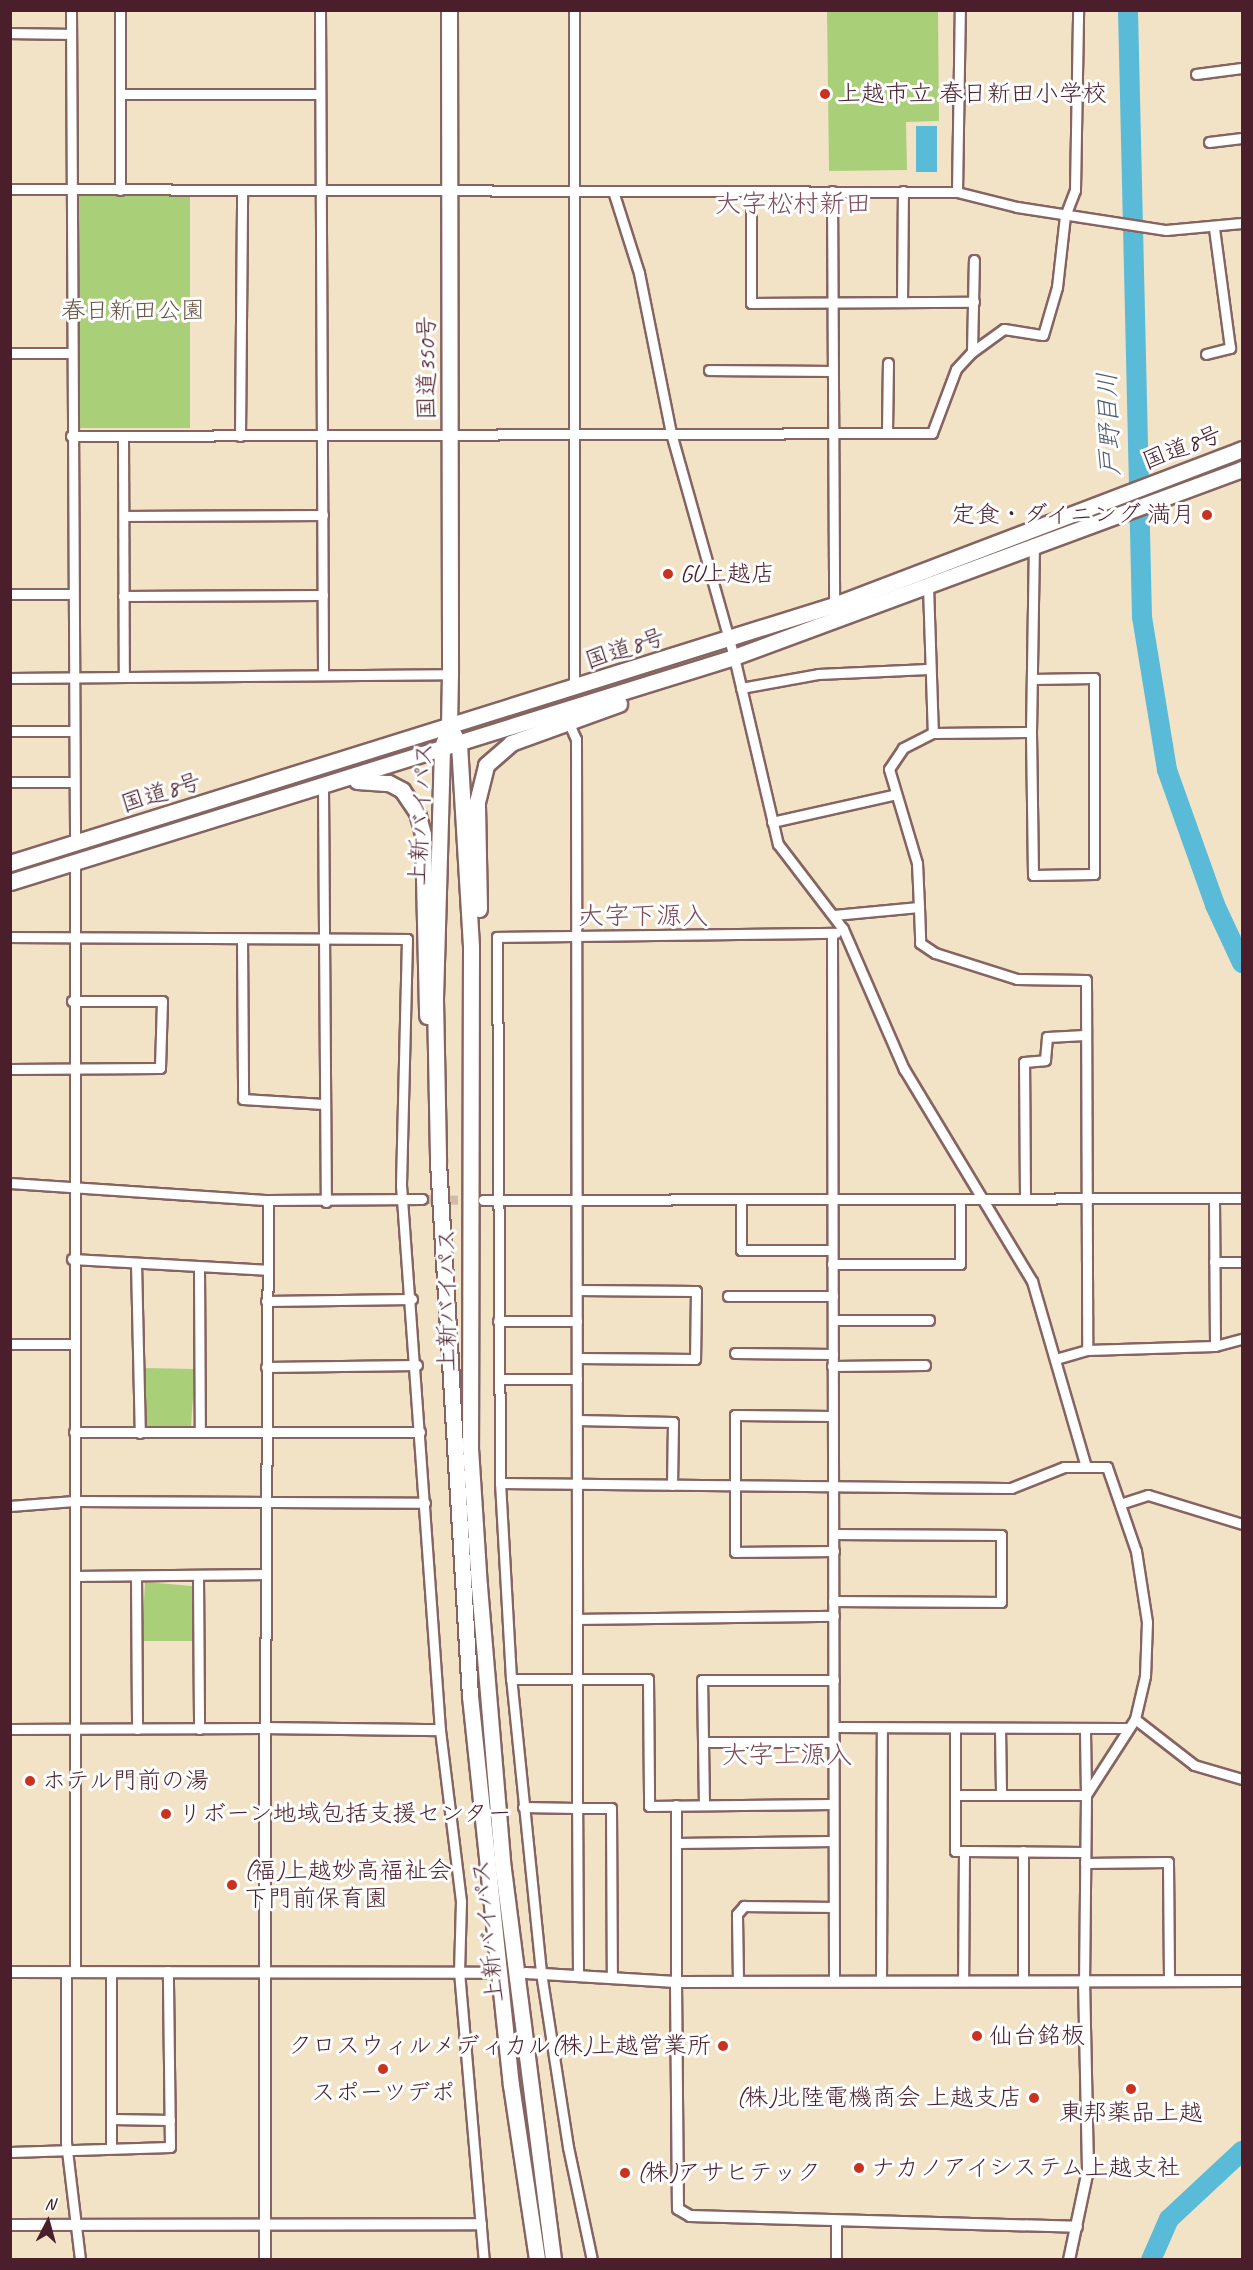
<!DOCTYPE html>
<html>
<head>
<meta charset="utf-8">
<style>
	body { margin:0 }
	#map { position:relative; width:1253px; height:2270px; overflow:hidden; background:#f2e3c7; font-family:Caveat,"Klee One",sans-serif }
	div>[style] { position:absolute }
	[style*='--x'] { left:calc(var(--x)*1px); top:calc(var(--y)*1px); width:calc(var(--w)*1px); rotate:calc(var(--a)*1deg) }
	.green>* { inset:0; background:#aacf79; transform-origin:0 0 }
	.water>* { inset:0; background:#5abbd8; transform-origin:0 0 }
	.river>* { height:20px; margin:-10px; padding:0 10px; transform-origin:10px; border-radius:10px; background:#5abbd8 }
	.minor-tunnel>* { height:9px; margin-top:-4.5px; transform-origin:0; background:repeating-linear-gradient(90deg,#d0bca8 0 9px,transparent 0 13.5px) }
	.roads { filter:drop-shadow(2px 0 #856462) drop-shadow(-2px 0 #856462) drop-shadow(0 2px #856462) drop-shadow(0 -2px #856462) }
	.minor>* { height:9px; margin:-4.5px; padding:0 4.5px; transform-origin:4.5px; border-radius:4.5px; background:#fff }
	.tertiary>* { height:10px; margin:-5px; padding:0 5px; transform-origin:5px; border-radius:5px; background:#fff }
	.trunk>* { height:15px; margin:-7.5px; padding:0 7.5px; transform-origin:7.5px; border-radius:7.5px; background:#fff }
	.dots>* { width:16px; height:16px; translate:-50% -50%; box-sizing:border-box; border:3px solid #fff; border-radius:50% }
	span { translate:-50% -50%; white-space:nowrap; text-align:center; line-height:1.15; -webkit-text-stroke:6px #fff; paint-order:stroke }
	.poi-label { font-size:24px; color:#4a1f2b }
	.left { translate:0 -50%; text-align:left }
	.right { translate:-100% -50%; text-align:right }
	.park-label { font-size:24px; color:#675442 }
	.street-label { font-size:24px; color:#4a1f2b }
	.neighbourhood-label { font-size:26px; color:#7d4b5a }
	.water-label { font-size:26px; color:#505d70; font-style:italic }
	.frame { position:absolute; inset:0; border:12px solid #4a1f2b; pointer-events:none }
	.north { position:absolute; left:18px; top:2192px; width:60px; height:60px; -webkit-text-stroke:4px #fff; paint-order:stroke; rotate:6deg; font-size:16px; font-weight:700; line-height:24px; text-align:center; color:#4a1f2b }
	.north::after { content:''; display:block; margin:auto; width:21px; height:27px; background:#4a1f2b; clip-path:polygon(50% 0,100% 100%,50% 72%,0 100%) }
</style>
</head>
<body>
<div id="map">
	<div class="green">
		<i style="clip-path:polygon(827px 11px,938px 11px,939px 121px,906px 122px,907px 170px,829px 171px)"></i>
		<i style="left:75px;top:193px;width:115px;height:235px"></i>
		<i style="clip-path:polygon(143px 1368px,195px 1369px,191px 1427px,146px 1428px)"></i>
		<i style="clip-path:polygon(145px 1582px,192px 1586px,193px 1641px,142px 1641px)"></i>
	</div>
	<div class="water">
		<i style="left:916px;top:126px;width:21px;height:46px"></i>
	</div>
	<div class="river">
		<i style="--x:1128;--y:10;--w:607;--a:88.68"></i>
		<i style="--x:1142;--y:617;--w:155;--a:80.7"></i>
		<i style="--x:1167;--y:770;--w:143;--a:70.4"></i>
		<i style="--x:1215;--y:905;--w:64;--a:65"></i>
		<i style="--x:1151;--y:2260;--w:45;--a:-66.3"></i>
		<i style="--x:1169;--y:2219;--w:100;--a:-43"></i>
	</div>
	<div class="minor-tunnel">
		<i style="--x:422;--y:1199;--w:52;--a:1.1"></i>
	</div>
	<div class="roads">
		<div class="minor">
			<i style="--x:71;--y:10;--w:833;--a:89.72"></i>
			<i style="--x:320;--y:10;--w:664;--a:89.74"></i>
			<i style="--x:574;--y:10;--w:679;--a:90"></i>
			<i style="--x:10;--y:33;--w:61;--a:0.9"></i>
			<i style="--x:1196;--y:74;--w:46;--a:-7.4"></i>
			<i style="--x:120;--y:94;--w:200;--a:0"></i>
			<i style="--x:1209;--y:142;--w:33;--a:-7"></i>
			<i style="--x:10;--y:189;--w:947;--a:0.18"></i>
			<i style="--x:957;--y:192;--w:62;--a:14"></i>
			<i style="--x:1017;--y:207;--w:151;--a:8.8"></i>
			<i style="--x:1166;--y:230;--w:76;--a:-5.3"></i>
			<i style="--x:120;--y:190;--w:180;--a:-90"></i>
			<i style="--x:613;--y:191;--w:86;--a:72.4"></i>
			<i style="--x:639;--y:273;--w:163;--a:78.7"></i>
			<i style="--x:671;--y:433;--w:233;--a:74.3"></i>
			<i style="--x:734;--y:657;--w:192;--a:76.8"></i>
			<i style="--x:778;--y:844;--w:107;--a:52.6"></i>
			<i style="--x:843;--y:929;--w:153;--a:66.5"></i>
			<i style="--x:904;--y:1069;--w:248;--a:58.9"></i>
			<i style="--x:1032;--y:1281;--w:190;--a:73.8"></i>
			<i style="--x:751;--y:191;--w:112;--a:90"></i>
			<i style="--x:751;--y:303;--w:223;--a:-0.3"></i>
			<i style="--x:832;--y:191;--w:414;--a:89.7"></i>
			<i style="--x:957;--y:192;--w:182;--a:-89.1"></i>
			<i style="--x:902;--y:302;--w:111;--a:-89.5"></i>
			<i style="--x:972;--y:352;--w:92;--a:-88.8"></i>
			<i style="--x:10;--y:353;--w:61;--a:0"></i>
			<i style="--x:1206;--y:354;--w:25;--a:-14"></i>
			<i style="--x:1230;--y:348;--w:121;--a:-97.6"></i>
			<i style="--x:709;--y:370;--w:121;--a:0.5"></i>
			<i style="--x:887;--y:432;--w:69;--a:-89.2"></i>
			<i style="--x:71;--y:436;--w:861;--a:-0.2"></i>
			<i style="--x:932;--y:433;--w:68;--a:-69.4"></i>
			<i style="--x:956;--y:369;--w:23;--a:-47"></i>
			<i style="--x:972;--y:352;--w:39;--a:-36"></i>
			<i style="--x:1004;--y:329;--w:39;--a:9"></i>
			<i style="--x:1043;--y:335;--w:50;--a:-73.7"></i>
			<i style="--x:1057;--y:287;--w:71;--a:-83.6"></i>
			<i style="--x:1065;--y:216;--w:28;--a:-69"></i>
			<i style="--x:1075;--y:190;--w:180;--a:-89"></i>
			<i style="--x:123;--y:436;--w:240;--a:89.8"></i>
			<i style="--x:240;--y:436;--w:246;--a:-89.5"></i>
			<i style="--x:124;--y:516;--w:199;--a:-0.3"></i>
			<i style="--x:928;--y:586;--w:147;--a:88.1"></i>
			<i style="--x:933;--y:733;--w:98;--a:-0.6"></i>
			<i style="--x:10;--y:594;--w:61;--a:0"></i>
			<i style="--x:123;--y:596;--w:200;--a:-0.3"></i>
			<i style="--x:10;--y:678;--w:440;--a:-0.5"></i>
			<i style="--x:1032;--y:679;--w:62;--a:-0.9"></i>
			<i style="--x:1094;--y:678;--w:196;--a:90"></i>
			<i style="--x:1094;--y:874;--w:61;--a:179.1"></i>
			<i style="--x:1033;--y:875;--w:143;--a:-90.8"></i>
			<i style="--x:1031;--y:732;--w:184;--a:-89.1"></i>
			<i style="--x:741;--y:688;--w:78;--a:-10.3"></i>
			<i style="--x:818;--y:674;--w:110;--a:-2.6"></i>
			<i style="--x:567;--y:719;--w:22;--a:66"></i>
			<i style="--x:576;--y:739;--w:880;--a:89.93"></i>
			<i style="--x:577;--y:1619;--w:257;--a:-0.7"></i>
			<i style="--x:10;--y:731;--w:62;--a:0"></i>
			<i style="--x:10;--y:782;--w:63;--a:0"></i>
			<i style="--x:323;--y:788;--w:414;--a:89.6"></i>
			<i style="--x:772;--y:822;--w:124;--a:-12.6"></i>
			<i style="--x:75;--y:861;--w:1110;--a:90"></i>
			<i style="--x:919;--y:907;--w:44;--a:-92.6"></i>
			<i style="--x:917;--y:863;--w:98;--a:-106.6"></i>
			<i style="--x:889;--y:769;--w:25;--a:-56"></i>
			<i style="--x:903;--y:748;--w:34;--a:-27"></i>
			<i style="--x:834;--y:915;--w:85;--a:-5.4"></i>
			<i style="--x:919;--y:907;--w:36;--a:88"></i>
			<i style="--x:920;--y:943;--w:18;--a:34"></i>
			<i style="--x:935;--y:953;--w:86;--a:17.6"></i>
			<i style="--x:1017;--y:979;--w:69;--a:0.8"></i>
			<i style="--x:1086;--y:980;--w:370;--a:89.8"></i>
			<i style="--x:1087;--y:1350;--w:33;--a:164"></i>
			<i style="--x:832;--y:934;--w:1046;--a:89.89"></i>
			<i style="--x:10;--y:937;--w:397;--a:0.3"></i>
			<i style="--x:407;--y:939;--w:246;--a:91.4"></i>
			<i style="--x:401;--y:1185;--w:546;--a:85.91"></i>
			<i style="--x:440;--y:1730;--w:172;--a:83"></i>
			<i style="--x:461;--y:1901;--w:70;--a:91.6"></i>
			<i style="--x:459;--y:1971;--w:290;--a:85.1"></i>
			<i style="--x:242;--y:939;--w:160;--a:89.6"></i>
			<i style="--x:243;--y:1099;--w:80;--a:3.6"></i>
			<i style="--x:10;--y:1069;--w:150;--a:-0.4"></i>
			<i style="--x:160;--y:1068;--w:67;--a:-88.3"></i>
			<i style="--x:162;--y:1001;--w:90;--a:180"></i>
			<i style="--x:10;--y:1183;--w:259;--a:3.8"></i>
			<i style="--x:268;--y:1200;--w:154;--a:-0.4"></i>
			<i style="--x:1025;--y:1198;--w:136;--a:-90.4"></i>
			<i style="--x:1024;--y:1062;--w:21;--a:-5"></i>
			<i style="--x:1045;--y:1060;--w:23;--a:-85"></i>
			<i style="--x:1047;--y:1037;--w:38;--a:-3"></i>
			<i style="--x:1214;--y:1199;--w:147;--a:89.6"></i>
			<i style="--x:483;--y:1200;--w:759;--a:-0.15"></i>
			<i style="--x:741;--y:1200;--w:50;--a:90"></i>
			<i style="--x:741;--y:1250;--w:91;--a:0"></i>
			<i style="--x:72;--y:1259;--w:194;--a:3.2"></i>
			<i style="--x:1214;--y:1262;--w:28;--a:0"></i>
			<i style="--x:136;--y:1263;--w:170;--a:88.7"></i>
			<i style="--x:832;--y:1264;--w:128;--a:0"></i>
			<i style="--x:960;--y:1264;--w:65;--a:-90"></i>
			<i style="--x:199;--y:1267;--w:165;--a:89.7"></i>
			<i style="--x:577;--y:1290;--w:119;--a:0.5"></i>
			<i style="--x:696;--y:1291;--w:68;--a:90.8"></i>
			<i style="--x:695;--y:1359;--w:117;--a:-179.5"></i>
			<i style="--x:728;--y:1296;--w:105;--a:0"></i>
			<i style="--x:266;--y:1301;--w:146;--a:-0.8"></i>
			<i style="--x:833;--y:1320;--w:96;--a:0"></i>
			<i style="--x:498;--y:1321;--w:79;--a:0"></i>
			<i style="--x:10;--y:1344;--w:62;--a:0"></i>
			<i style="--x:1087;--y:1350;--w:128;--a:-1.8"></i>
			<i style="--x:1215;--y:1346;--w:28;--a:-15"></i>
			<i style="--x:735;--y:1353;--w:98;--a:0.6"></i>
			<i style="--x:832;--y:1366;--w:93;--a:-0.6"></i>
			<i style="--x:266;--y:1367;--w:151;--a:-0.8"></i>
			<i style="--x:499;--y:1379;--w:78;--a:0"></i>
			<i style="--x:832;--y:1416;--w:97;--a:-179.4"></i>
			<i style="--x:735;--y:1415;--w:137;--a:90"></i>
			<i style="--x:735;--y:1552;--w:99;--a:-0.6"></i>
			<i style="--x:577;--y:1420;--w:96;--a:1.2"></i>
			<i style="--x:673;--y:1422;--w:63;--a:90.9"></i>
			<i style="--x:74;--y:1432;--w:346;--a:0"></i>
			<i style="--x:500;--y:1483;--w:546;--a:-90.31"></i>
			<i style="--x:497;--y:937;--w:339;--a:-0.7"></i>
			<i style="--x:1123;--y:1503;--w:26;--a:-18"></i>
			<i style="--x:1148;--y:1495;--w:98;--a:17.1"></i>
			<i style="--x:10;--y:1506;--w:64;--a:-4.5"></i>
			<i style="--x:74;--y:1501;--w:351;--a:0.3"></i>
			<i style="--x:77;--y:1576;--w:189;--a:-0.6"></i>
			<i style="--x:136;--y:1576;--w:153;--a:89.6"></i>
			<i style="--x:198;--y:1576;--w:153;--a:89.6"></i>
			<i style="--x:833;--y:1601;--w:168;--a:0.3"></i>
			<i style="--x:1001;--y:1602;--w:67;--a:-90"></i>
			<i style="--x:1001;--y:1535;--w:167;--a:-179.7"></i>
			<i style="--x:511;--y:1679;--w:137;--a:0"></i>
			<i style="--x:648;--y:1679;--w:127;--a:89.5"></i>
			<i style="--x:649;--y:1806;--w:184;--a:-0.6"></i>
			<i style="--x:1135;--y:1719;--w:75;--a:37.9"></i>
			<i style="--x:1194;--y:1765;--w:50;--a:16.3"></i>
			<i style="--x:834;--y:1727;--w:293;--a:0.2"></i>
			<i style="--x:955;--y:1728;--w:123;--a:90"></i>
			<i style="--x:955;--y:1851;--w:9;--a:0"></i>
			<i style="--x:964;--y:1851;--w:130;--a:90.4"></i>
			<i style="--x:1000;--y:1728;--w:65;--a:89.1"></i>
			<i style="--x:10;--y:1729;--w:255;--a:-0.2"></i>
			<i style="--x:265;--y:1728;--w:528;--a:-89.67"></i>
			<i style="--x:704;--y:1742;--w:130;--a:0"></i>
			<i style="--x:955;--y:1795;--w:131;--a:0"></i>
			<i style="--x:1086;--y:1795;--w:67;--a:-90.9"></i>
			<i style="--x:676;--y:1805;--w:177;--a:90"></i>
			<i style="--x:704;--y:1805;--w:125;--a:-90.9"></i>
			<i style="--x:702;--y:1680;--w:132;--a:0"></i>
			<i style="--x:523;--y:1807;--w:54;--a:1.1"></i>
			<i style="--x:577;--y:1808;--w:189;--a:-90"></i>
			<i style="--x:676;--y:1843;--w:157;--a:-0.7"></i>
			<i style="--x:964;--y:1851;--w:121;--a:0.5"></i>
			<i style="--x:1085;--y:1863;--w:83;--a:-0.7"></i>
			<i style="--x:1168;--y:1862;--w:119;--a:89.5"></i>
			<i style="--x:66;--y:1972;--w:170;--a:90"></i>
			<i style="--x:66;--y:2142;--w:119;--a:83.2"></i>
			<i style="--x:111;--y:1972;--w:175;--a:90"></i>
			<i style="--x:578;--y:1974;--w:166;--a:-90.3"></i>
			<i style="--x:577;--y:1808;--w:34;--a:0"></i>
			<i style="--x:611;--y:1808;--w:169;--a:89.7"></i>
			<i style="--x:738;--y:1980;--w:66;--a:-90.9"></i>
			<i style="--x:737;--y:1914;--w:11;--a:-49"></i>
			<i style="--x:744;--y:1906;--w:89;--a:0.6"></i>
			<i style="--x:881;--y:1981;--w:253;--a:-89.8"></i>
			<i style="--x:1023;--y:1981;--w:130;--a:-90"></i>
			<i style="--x:111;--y:2119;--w:59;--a:1"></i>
			<i style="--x:10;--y:2152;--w:160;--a:-1.8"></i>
			<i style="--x:170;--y:2147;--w:176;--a:-90.7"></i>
			<i style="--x:592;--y:2260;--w:116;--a:-102"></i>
			<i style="--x:568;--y:2147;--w:177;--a:-98.8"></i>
			<i style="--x:541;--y:1972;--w:295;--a:-95.8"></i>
			<i style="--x:511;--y:1679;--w:196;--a:-93.2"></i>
			<i style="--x:500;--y:1483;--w:511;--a:0.56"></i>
			<i style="--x:1011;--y:1488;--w:57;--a:-21.6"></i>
			<i style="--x:1064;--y:1467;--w:43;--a:0"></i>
			<i style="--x:1107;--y:1467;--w:89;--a:71"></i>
			<i style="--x:1136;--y:1551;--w:72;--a:81.2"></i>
			<i style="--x:1147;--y:1622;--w:54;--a:92.1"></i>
			<i style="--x:1145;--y:1676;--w:44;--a:103.1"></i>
			<i style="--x:1135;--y:1719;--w:90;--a:122.8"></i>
			<i style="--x:1086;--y:1795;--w:187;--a:90.6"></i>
			<i style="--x:836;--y:2260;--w:39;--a:-90"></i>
		</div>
		<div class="tertiary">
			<i style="--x:10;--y:1972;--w:475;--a:0.1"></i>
			<i style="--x:526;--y:1973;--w:150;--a:3.4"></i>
			<i style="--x:676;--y:1982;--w:566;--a:-0.1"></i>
			<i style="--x:676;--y:1982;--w:227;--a:89.5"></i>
			<i style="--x:678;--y:2209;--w:14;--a:30"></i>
			<i style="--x:690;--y:2216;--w:387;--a:1.6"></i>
			<i style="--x:10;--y:2225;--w:471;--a:-0.1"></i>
			<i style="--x:265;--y:2260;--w:532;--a:-90"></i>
			<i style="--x:265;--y:1728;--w:175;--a:0.7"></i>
			<i style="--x:1069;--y:2260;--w:92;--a:-78.1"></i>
			<i style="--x:1088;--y:2170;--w:188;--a:-91.2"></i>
		</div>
		<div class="trunk">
			<i style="--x:449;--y:10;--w:664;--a:89.91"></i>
			<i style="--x:450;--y:674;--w:52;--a:91.1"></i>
			<i style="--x:449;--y:726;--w:23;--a:108"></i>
			<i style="--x:442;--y:748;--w:252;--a:91.6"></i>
			<i style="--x:435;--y:1000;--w:162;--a:88.9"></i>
			<i style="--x:438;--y:1162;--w:535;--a:86.57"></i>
			<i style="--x:470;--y:1696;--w:391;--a:84"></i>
			<i style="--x:511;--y:2085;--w:177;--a:81.5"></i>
			<i style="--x:449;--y:726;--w:21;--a:61"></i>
			<i style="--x:459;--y:744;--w:203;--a:86.6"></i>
			<i style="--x:471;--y:947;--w:501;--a:90.11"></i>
			<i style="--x:470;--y:1448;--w:138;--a:86.3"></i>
			<i style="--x:479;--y:1586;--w:284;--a:85.2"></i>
			<i style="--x:503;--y:1869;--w:394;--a:82.7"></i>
			<i style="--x:357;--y:781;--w:32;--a:4"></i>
			<i style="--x:389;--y:783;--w:15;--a:28"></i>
			<i style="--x:402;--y:790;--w:27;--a:56"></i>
			<i style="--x:417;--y:812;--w:23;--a:75"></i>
			<i style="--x:423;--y:834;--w:182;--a:88.7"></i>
			<i style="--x:10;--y:863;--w:863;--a:-17.39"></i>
			<i style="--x:834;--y:605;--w:437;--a:-20.9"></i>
			<i style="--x:10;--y:882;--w:758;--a:-17.26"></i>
			<i style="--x:734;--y:657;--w:542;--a:-20.31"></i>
			<i style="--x:479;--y:909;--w:107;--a:-91.1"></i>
			<i style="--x:477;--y:802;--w:38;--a:-76"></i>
			<i style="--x:486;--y:765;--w:33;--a:-41"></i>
			<i style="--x:511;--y:743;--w:115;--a:-19.9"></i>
		</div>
	</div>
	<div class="dots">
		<i style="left:825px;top:94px;background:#c8321e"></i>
		<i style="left:1207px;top:515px;background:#c8321e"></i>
		<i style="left:668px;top:574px;background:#c8321e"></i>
		<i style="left:30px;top:1781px;background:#c8321e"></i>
		<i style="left:166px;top:1814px;background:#c8321e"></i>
		<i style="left:232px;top:1885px;background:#c8321e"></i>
		<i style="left:977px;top:2036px;background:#c8321e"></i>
		<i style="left:723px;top:2046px;background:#c8321e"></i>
		<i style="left:383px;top:2069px;background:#c8321e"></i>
		<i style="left:1131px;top:2089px;background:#c8321e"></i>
		<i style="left:1034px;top:2098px;background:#c8321e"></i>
		<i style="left:859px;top:2168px;background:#c8321e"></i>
		<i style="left:625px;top:2173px;background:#c8321e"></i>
	</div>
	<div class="poi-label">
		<span class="left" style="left:837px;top:94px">上越市立 春日新田小学校</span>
		<span class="right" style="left:1195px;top:515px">定食・ダイニング 満月</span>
		<span class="left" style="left:680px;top:574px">GU上越店</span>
		<span class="left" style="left:42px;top:1781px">ホテル門前の湯</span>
		<span class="left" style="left:178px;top:1814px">リボーン地域包括支援センター</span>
		<span class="left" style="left:244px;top:1885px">(福)上越妙高福祉会<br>下門前保育園</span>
		<span class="left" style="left:989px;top:2036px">仙台銘板</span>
		<span class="right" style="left:711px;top:2046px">クロスウィルメディカル(株)上越営業所</span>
		<span style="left:383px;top:2093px">スポーツデポ</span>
		<span class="right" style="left:1022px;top:2098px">(株)北陸電機商会 上越支店</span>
		<span style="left:1131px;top:2113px">東邦薬品上越</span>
		<span class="left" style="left:871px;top:2168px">ナカノアイシステム上越支社</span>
		<span class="left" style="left:637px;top:2173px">(株)アサヒテック</span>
	</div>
	<div class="park-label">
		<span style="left:133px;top:311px">春日新田公園</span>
	</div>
	<div class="street-label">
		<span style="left:427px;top:368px;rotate:-90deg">国道350号</span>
		<span style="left:1182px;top:448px;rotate:-21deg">国道8号</span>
		<span style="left:625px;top:649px;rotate:-18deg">国道8号</span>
		<span style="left:161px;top:793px;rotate:-17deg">国道8号</span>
		<span style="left:421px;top:814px;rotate:-87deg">上新バイパス</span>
		<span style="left:447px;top:1300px;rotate:-90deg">上新バイパス</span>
		<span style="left:488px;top:1931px;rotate:-96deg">上新バイパス</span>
	</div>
	<div class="neighbourhood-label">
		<span style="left:793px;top:204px">大字松村新田</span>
		<span style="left:643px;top:916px">大字下源入</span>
		<span style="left:787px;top:1755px">大字上源入</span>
	</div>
	<div class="water-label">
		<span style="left:1109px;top:424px;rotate:-92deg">戸野目川</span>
	</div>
	<div class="frame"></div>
	<div class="north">N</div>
</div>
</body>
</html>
